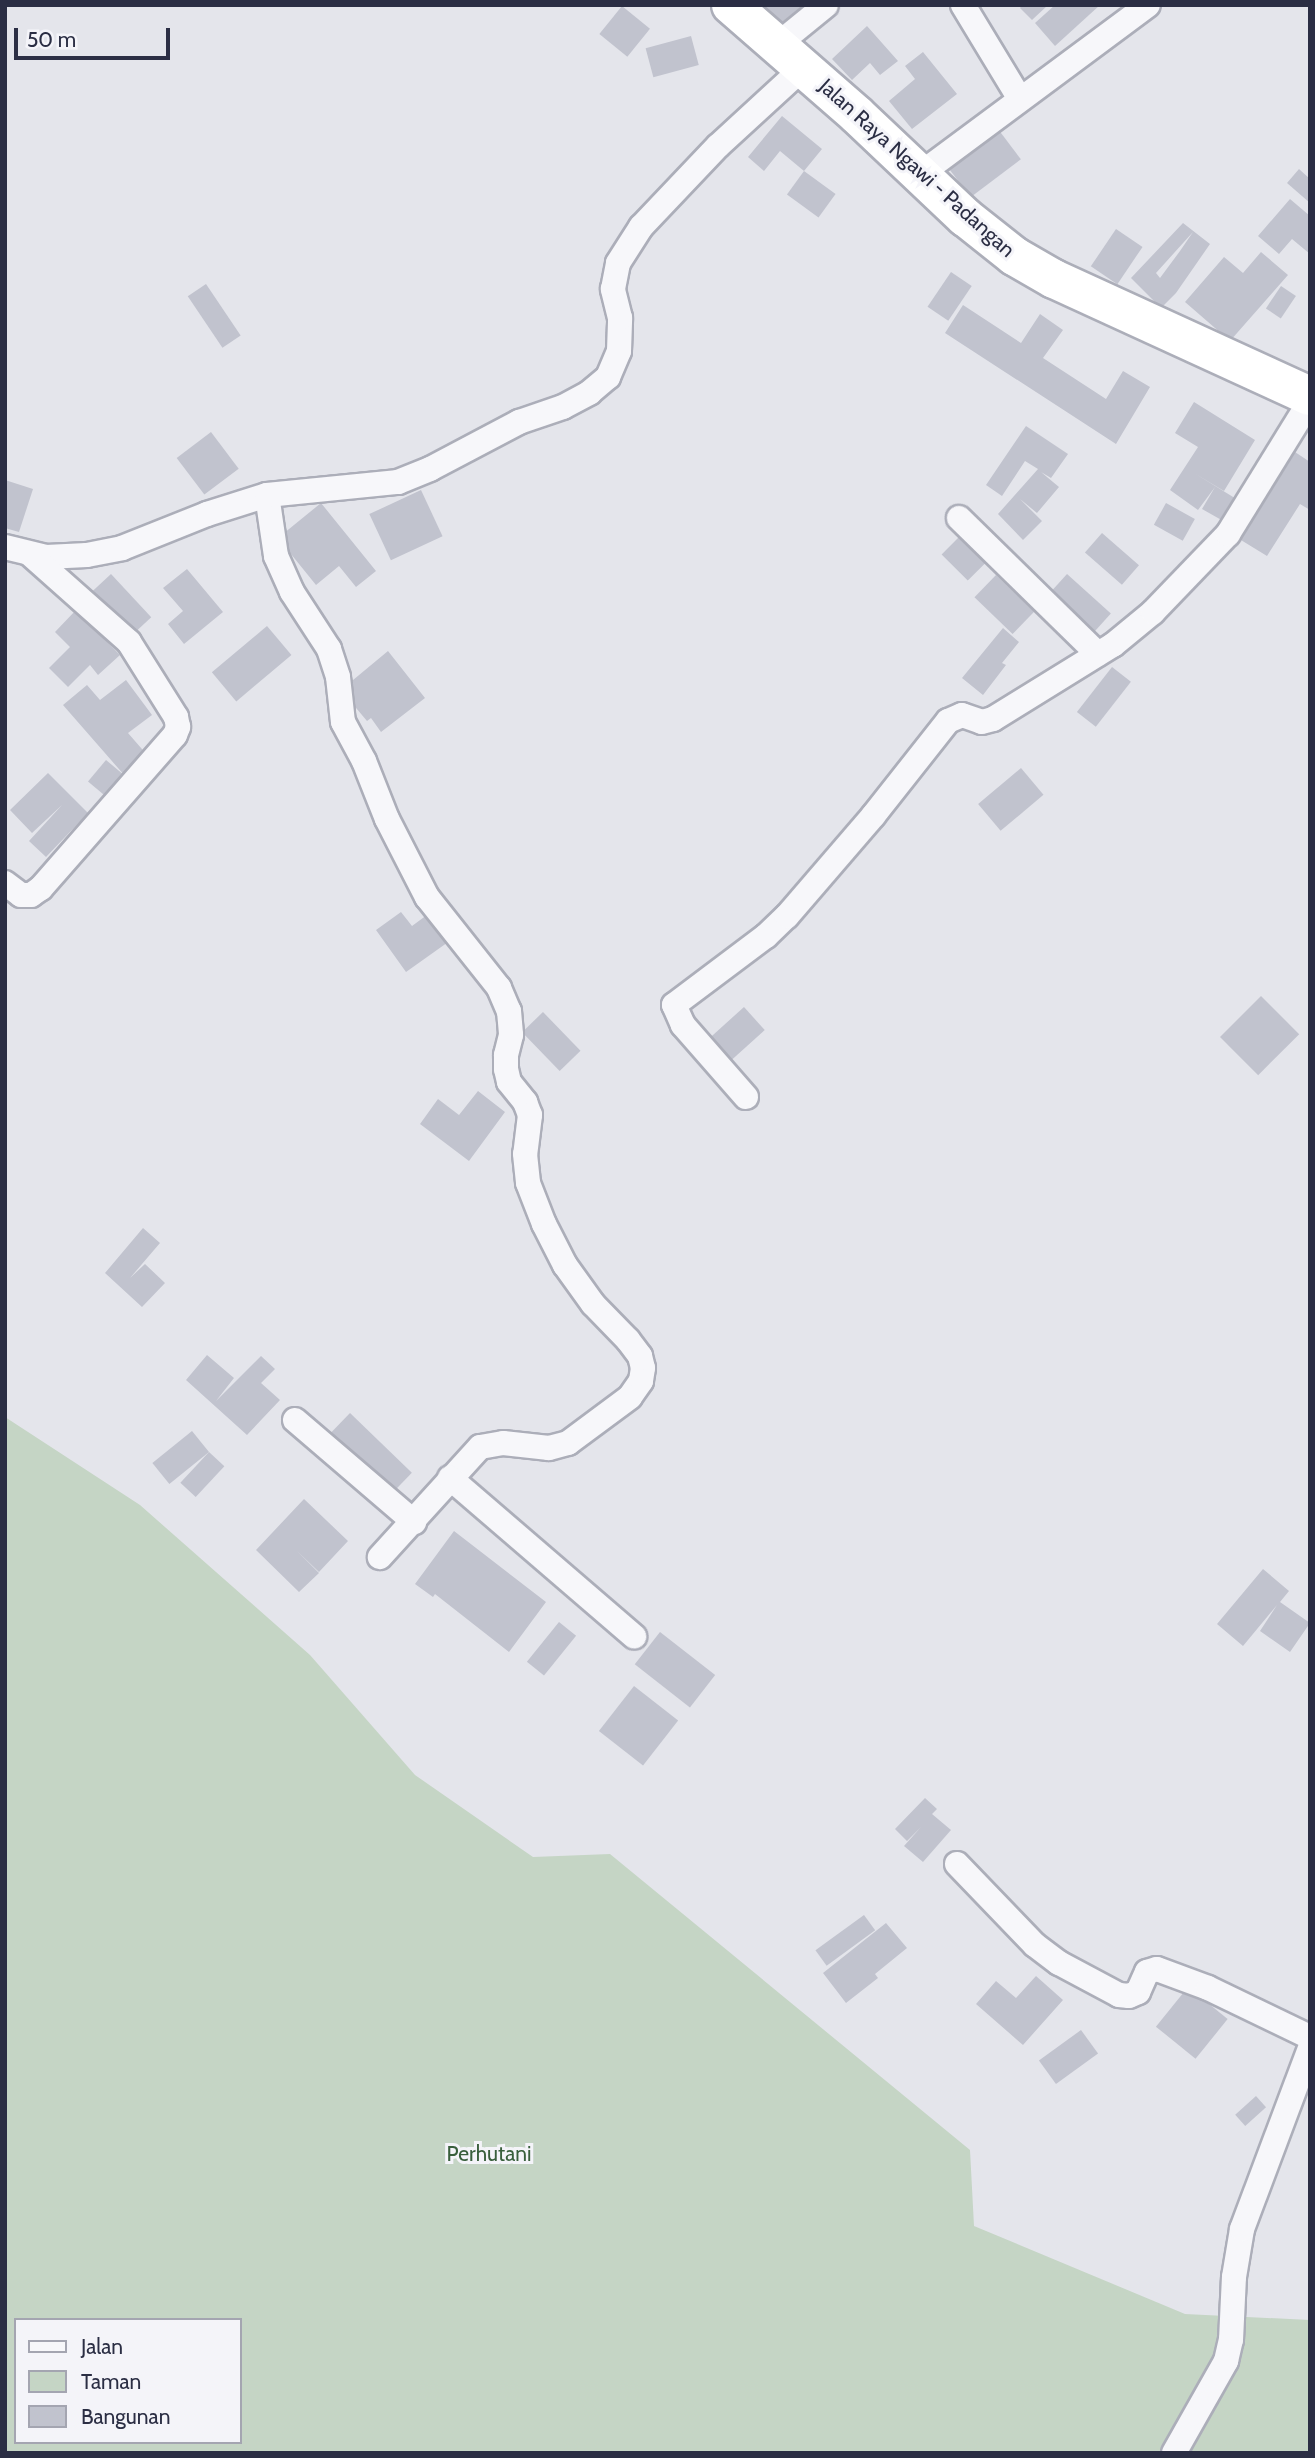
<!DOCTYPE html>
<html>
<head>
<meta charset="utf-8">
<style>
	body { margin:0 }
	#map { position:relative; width:1315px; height:2458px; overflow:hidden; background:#e4e5eb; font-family:Cabin,sans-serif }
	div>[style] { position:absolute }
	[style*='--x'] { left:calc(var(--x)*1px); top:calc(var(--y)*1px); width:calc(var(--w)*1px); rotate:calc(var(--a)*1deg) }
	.green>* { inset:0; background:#c5d5c5 }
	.building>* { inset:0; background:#c1c3ce; transform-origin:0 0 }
	.roads { filter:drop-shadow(2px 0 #acaeb9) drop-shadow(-2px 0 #acaeb9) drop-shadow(0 2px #acaeb9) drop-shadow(0 -2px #acaeb9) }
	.street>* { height:24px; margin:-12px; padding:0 12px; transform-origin:12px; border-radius:12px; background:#f7f7fa }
	.highway>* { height:38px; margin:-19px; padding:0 19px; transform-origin:19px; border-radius:19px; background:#fff }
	span { translate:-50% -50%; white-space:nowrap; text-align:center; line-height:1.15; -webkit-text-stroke:6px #f4f4f9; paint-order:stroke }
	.street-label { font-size:21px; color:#2b2e44 }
	.park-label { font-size:21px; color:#395f3c }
	.frame { position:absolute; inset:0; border:7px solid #2b2e44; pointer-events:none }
	.legend { position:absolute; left:14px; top:2318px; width:228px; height:126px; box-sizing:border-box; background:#f4f4f9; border:2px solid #a4a5b1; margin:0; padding:9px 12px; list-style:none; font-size:21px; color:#2b2e44 }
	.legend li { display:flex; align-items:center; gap:14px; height:35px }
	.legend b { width:35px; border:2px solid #a4a5b1 }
	.scale { position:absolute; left:14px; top:28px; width:156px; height:32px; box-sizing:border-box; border:4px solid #2b2e44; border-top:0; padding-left:9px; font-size:21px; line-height:24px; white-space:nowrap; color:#2b2e44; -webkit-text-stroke:5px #f4f4f9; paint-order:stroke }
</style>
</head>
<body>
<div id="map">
	<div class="green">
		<i style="clip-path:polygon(evenodd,5px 1417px,140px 1505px,310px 1655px,415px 1775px,533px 1857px,610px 1854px,970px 2150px,974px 2226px,1185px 2314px,1310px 2320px,1310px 2453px,5px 2453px,5px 1417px,16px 2320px,240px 2320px,240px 2442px,16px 2442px,16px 2320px)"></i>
	</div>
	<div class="building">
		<i style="clip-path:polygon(768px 5px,813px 5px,780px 33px,762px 11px)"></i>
		<i style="clip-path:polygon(1022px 5px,1048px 5px,1032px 20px,1020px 8px)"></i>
		<i style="clip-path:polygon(1055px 5px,1100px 5px,1055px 46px,1035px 23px)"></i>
		<i style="left:622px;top:6px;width:36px;height:36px;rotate:39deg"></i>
		<i style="clip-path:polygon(867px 26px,898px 61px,880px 75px,870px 63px,852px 80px,832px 59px)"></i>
		<i style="left:691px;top:36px;width:30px;height:47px;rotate:75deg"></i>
		<i style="clip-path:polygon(923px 52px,957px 94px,912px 129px,889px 101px,915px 79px,905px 66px)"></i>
		<i style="clip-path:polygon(782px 116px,822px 149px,804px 171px,780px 151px,764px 171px,748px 157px)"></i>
		<i style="left:998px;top:129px;width:38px;height:63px;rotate:53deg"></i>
		<i style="clip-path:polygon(1299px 169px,1310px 179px,1310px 203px,1287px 183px)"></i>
		<i style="left:804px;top:171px;width:39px;height:29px;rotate:36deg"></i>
		<i style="clip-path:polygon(1290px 199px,1310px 216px,1310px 254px,1292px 239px,1279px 254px,1258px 236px)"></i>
		<i style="clip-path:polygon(evenodd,1183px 223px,1210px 244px,1176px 293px,1161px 308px,1131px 278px,1183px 223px,1193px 232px,1180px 251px,1160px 278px,1156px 273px,1193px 232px)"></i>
		<i style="left:1116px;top:229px;width:32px;height:45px;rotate:34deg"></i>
		<i style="clip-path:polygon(1261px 252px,1288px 275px,1230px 341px,1185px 302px,1224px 257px,1243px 273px)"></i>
		<i style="left:951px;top:272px;width:25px;height:42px;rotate:34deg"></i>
		<i style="left:206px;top:284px;width:62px;height:22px;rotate:56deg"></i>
		<i style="left:1281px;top:286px;width:18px;height:27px;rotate:34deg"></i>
		<i style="clip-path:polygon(963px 305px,1021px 343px,1040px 314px,1063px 330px,1043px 358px,1106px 399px,1123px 371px,1150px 387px,1116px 444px,945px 333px)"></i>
		<i style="clip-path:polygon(1194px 402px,1255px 440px,1224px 491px,1194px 473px,1238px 500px,1225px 522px,1202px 509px,1215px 487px,1198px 510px,1170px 490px,1198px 447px,1175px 433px)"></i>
		<i style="clip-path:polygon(1026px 426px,1068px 454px,1051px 478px,1041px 472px,1059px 487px,1037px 513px,1020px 499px,1042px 521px,1023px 540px,998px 514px,1038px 469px,1025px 461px,1002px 496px,986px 485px)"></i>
		<i style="left:211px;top:432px;width:46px;height:43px;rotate:53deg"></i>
		<i style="clip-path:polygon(1292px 450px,1310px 462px,1310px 510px,1300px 504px,1267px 556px,1236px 537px)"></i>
		<i style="clip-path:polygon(5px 480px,33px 489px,19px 532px,5px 528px)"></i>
		<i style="left:421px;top:490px;width:51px;height:57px;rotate:65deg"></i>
		<i style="clip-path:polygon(321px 503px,376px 571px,356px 587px,339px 566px,316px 585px,278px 538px)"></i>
		<i style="left:1166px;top:503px;width:33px;height:25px;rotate:29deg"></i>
		<i style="left:1102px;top:533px;width:49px;height:26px;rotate:41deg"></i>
		<i style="left:960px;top:536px;width:37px;height:26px;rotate:45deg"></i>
		<i style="clip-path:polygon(187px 569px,223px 612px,184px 644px,168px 624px,183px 611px,163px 588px)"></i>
		<i style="left:111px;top:574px;width:59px;height:28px;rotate:47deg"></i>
		<i style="left:1067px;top:574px;width:59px;height:26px;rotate:42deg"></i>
		<i style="left:996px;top:575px;width:53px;height:31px;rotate:44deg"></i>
		<i style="clip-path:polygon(76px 610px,120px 655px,98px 675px,90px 665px,68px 687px,49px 668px,70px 647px,55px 632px)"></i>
		<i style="left:267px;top:626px;width:38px;height:72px;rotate:50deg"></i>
		<i style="clip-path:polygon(1003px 628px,1019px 642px,1002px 663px,1006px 665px,983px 695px,962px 678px)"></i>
		<i style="clip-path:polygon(388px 651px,425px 698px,381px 732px,371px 718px,367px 721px,341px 690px)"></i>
		<i style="left:1112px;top:667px;width:24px;height:57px;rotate:38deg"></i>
		<i style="clip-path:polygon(126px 680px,152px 715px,128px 733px,148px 756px,125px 776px,63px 705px,87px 685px,100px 700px)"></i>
		<i style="left:106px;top:760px;width:25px;height:28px;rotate:40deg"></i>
		<i style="left:1021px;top:768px;width:35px;height:56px;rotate:50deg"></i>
		<i style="clip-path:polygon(48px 773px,88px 813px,46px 857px,29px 841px,62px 805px,32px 833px,10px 810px)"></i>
		<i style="clip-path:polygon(401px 912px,412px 926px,431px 912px,451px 940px,406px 972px,376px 930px)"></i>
		<i style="left:1261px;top:996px;width:54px;height:58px;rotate:45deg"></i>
		<i style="left:744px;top:1007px;width:31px;height:54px;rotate:48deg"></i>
		<i style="left:543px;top:1012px;width:54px;height:29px;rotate:46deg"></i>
		<i style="clip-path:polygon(478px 1091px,505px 1112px,469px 1161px,420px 1124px,438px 1099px,459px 1115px)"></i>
		<i style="clip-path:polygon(143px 1228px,160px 1243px,130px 1278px,145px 1264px,165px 1283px,142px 1307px,105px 1273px)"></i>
		<i style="clip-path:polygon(207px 1355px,234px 1378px,216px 1401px,261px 1356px,275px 1369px,261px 1383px,280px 1400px,247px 1435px,186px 1380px)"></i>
		<i style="left:350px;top:1413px;width:86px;height:33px;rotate:44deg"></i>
		<i style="left:192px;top:1431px;width:27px;height:51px;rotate:51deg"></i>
		<i style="left:209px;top:1452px;width:21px;height:42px;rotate:43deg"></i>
		<i style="clip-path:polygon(304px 1499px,348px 1541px,319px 1572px,297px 1551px,319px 1573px,299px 1592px,256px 1550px)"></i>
		<i style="clip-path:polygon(454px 1531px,546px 1602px,509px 1652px,435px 1594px,433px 1597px,415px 1584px)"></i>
		<i style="clip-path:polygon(1263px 1569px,1289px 1591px,1280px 1602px,1310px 1623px,1290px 1652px,1260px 1631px,1277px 1605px,1243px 1646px,1217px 1624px)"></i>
		<i style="left:559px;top:1622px;width:22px;height:51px;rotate:39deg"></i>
		<i style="left:660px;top:1632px;width:70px;height:41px;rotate:38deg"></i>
		<i style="left:634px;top:1686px;width:56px;height:57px;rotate:38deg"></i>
		<i style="clip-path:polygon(925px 1798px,937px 1809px,932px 1814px,951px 1830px,923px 1862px,904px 1846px,921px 1827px,907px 1841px,895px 1829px)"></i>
		<i style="left:864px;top:1915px;width:19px;height:60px;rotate:54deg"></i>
		<i style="clip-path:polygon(886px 1923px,907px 1948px,875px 1974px,878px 1978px,846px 2003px,823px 1973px)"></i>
		<i style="clip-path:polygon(1036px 1976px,1063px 2000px,1023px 2045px,976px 2004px,996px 1981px,1016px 1998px)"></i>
		<i style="left:1188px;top:1987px;width:51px;height:51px;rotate:39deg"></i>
		<i style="left:1081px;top:2030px;width:29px;height:52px;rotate:54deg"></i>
		<i style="left:1256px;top:2096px;width:15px;height:28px;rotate:48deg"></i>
	</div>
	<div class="roads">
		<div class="street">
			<i style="--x:963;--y:5;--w:110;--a:58.8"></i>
			<i style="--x:777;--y:45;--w:63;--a:-39.2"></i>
			<i style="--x:919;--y:175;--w:285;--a:-36.6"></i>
			<i style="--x:267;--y:495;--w:62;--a:81.6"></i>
			<i style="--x:276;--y:556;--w:39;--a:66"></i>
			<i style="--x:292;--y:592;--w:68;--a:57"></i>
			<i style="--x:329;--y:649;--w:29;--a:72"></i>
			<i style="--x:338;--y:677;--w:45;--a:83.7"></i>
			<i style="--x:343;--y:722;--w:44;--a:61.7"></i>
			<i style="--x:364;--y:761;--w:62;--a:68.4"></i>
			<i style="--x:387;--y:819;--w:88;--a:62.9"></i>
			<i style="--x:427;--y:897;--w:116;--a:51.6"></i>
			<i style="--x:499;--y:988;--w:25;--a:67"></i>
			<i style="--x:509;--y:1011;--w:24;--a:85"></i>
			<i style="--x:511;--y:1035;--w:21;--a:104"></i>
			<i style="--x:506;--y:1055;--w:14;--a:90"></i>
			<i style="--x:506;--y:1069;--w:13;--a:77"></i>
			<i style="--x:509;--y:1082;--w:26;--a:51"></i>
			<i style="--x:525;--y:1102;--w:14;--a:69"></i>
			<i style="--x:530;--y:1115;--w:39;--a:97"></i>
			<i style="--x:525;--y:1154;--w:29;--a:84"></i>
			<i style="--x:528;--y:1183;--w:44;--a:68.7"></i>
			<i style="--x:544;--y:1224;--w:46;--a:62.9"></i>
			<i style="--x:565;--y:1265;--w:48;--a:54.3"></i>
			<i style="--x:593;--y:1304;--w:50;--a:45.8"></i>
			<i style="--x:628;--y:1340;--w:20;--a:53"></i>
			<i style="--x:640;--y:1356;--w:12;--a:76"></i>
			<i style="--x:643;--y:1368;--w:13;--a:99"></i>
			<i style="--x:641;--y:1381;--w:19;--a:125"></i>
			<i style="--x:630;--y:1397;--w:77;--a:143.4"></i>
			<i style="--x:568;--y:1443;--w:20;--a:165"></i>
			<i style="--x:549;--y:1448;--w:46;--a:-173.8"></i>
			<i style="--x:503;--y:1443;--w:23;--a:170"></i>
			<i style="--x:480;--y:1447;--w:149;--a:132.3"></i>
			<i style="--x:959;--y:518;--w:194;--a:44.4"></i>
			<i style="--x:5;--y:547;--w:42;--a:13.7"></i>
			<i style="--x:46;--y:557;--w:41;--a:-2.8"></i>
			<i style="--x:87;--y:555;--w:36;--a:-11"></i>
			<i style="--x:122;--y:548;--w:92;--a:-21.8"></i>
			<i style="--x:207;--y:514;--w:63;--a:-17.6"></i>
			<i style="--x:267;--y:495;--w:132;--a:-5.7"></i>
			<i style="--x:398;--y:482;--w:35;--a:-22"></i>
			<i style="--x:430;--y:469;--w:101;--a:-27.8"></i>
			<i style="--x:519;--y:422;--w:46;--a:-18.8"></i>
			<i style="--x:563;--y:407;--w:30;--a:-28"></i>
			<i style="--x:589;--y:393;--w:25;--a:-40"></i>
			<i style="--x:608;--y:377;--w:28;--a:-67"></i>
			<i style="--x:619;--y:351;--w:33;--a:-88"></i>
			<i style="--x:620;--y:318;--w:30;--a:-104"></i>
			<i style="--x:613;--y:289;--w:26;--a:-79"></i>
			<i style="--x:618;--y:263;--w:43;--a:-57.4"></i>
			<i style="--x:641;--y:227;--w:112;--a:-46.5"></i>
			<i style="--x:718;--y:146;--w:117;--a:-42.6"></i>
			<i style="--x:5;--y:883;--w:20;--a:37"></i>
			<i style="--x:21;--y:895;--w:10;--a:0"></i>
			<i style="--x:31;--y:895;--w:12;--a:-35"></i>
			<i style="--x:41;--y:888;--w:203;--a:-48.8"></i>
			<i style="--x:175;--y:735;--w:9;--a:-69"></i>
			<i style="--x:178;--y:727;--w:10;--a:-101"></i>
			<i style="--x:176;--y:717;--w:89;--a:-122.1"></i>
			<i style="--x:129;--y:642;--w:132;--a:-138.4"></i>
			<i style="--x:746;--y:1097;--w:96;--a:-131.2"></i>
			<i style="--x:683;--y:1025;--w:22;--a:-114"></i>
			<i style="--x:674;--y:1005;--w:115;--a:-36.9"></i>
			<i style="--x:766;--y:936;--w:29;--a:-44"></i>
			<i style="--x:787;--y:916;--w:132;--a:-49.3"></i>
			<i style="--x:873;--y:816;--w:121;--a:-51.7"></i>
			<i style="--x:948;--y:721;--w:15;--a:-23"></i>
			<i style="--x:962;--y:715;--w:21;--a:19"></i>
			<i style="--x:982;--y:722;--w:11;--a:-15"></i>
			<i style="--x:993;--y:719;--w:141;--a:-31.7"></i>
			<i style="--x:1113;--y:645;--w:52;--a:-39.5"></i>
			<i style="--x:1153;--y:612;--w:108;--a:-46.1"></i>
			<i style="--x:1228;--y:534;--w:156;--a:-58.3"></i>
			<i style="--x:295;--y:1420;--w:157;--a:40.6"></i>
			<i style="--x:450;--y:1478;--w:243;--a:40.7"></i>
			<i style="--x:957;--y:1864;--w:112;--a:46.1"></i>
			<i style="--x:1035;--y:1945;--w:30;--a:37"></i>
			<i style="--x:1059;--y:1963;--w:68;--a:28.1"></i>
			<i style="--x:1119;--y:1995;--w:10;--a:6"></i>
			<i style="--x:1129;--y:1996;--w:10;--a:-24"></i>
			<i style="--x:1138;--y:1992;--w:22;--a:-66"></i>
			<i style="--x:1147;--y:1972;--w:10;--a:-17"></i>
			<i style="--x:1157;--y:1969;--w:54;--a:20.4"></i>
			<i style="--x:1208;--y:1988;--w:113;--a:25.7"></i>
			<i style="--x:1174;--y:2453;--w:106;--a:-60.5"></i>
			<i style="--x:1226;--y:2361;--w:22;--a:-77"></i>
			<i style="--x:1231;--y:2340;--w:63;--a:-87.3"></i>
			<i style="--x:1234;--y:2277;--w:49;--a:-80.5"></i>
			<i style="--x:1242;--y:2229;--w:193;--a:-69.4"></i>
		</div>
		<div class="highway">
			<i style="--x:731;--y:5;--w:167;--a:41.1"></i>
			<i style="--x:857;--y:115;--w:149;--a:43.4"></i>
			<i style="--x:965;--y:217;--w:63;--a:38.5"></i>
			<i style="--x:1014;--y:256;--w:46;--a:29.9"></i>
			<i style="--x:1054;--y:279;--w:281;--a:24.6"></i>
		</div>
	</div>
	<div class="street-label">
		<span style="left:917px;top:168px;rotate:42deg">Jalan Raya Ngawi - Padangan</span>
	</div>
	<div class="park-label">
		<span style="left:489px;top:2154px">Perhutani</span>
	</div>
	<div class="frame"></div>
	<ul class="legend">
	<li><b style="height:9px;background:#f7f7fa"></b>Jalan</li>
	<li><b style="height:19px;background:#c5d5c5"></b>Taman</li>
	<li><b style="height:19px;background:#c1c3ce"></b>Bangunan</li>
	</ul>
	<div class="scale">50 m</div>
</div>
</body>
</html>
